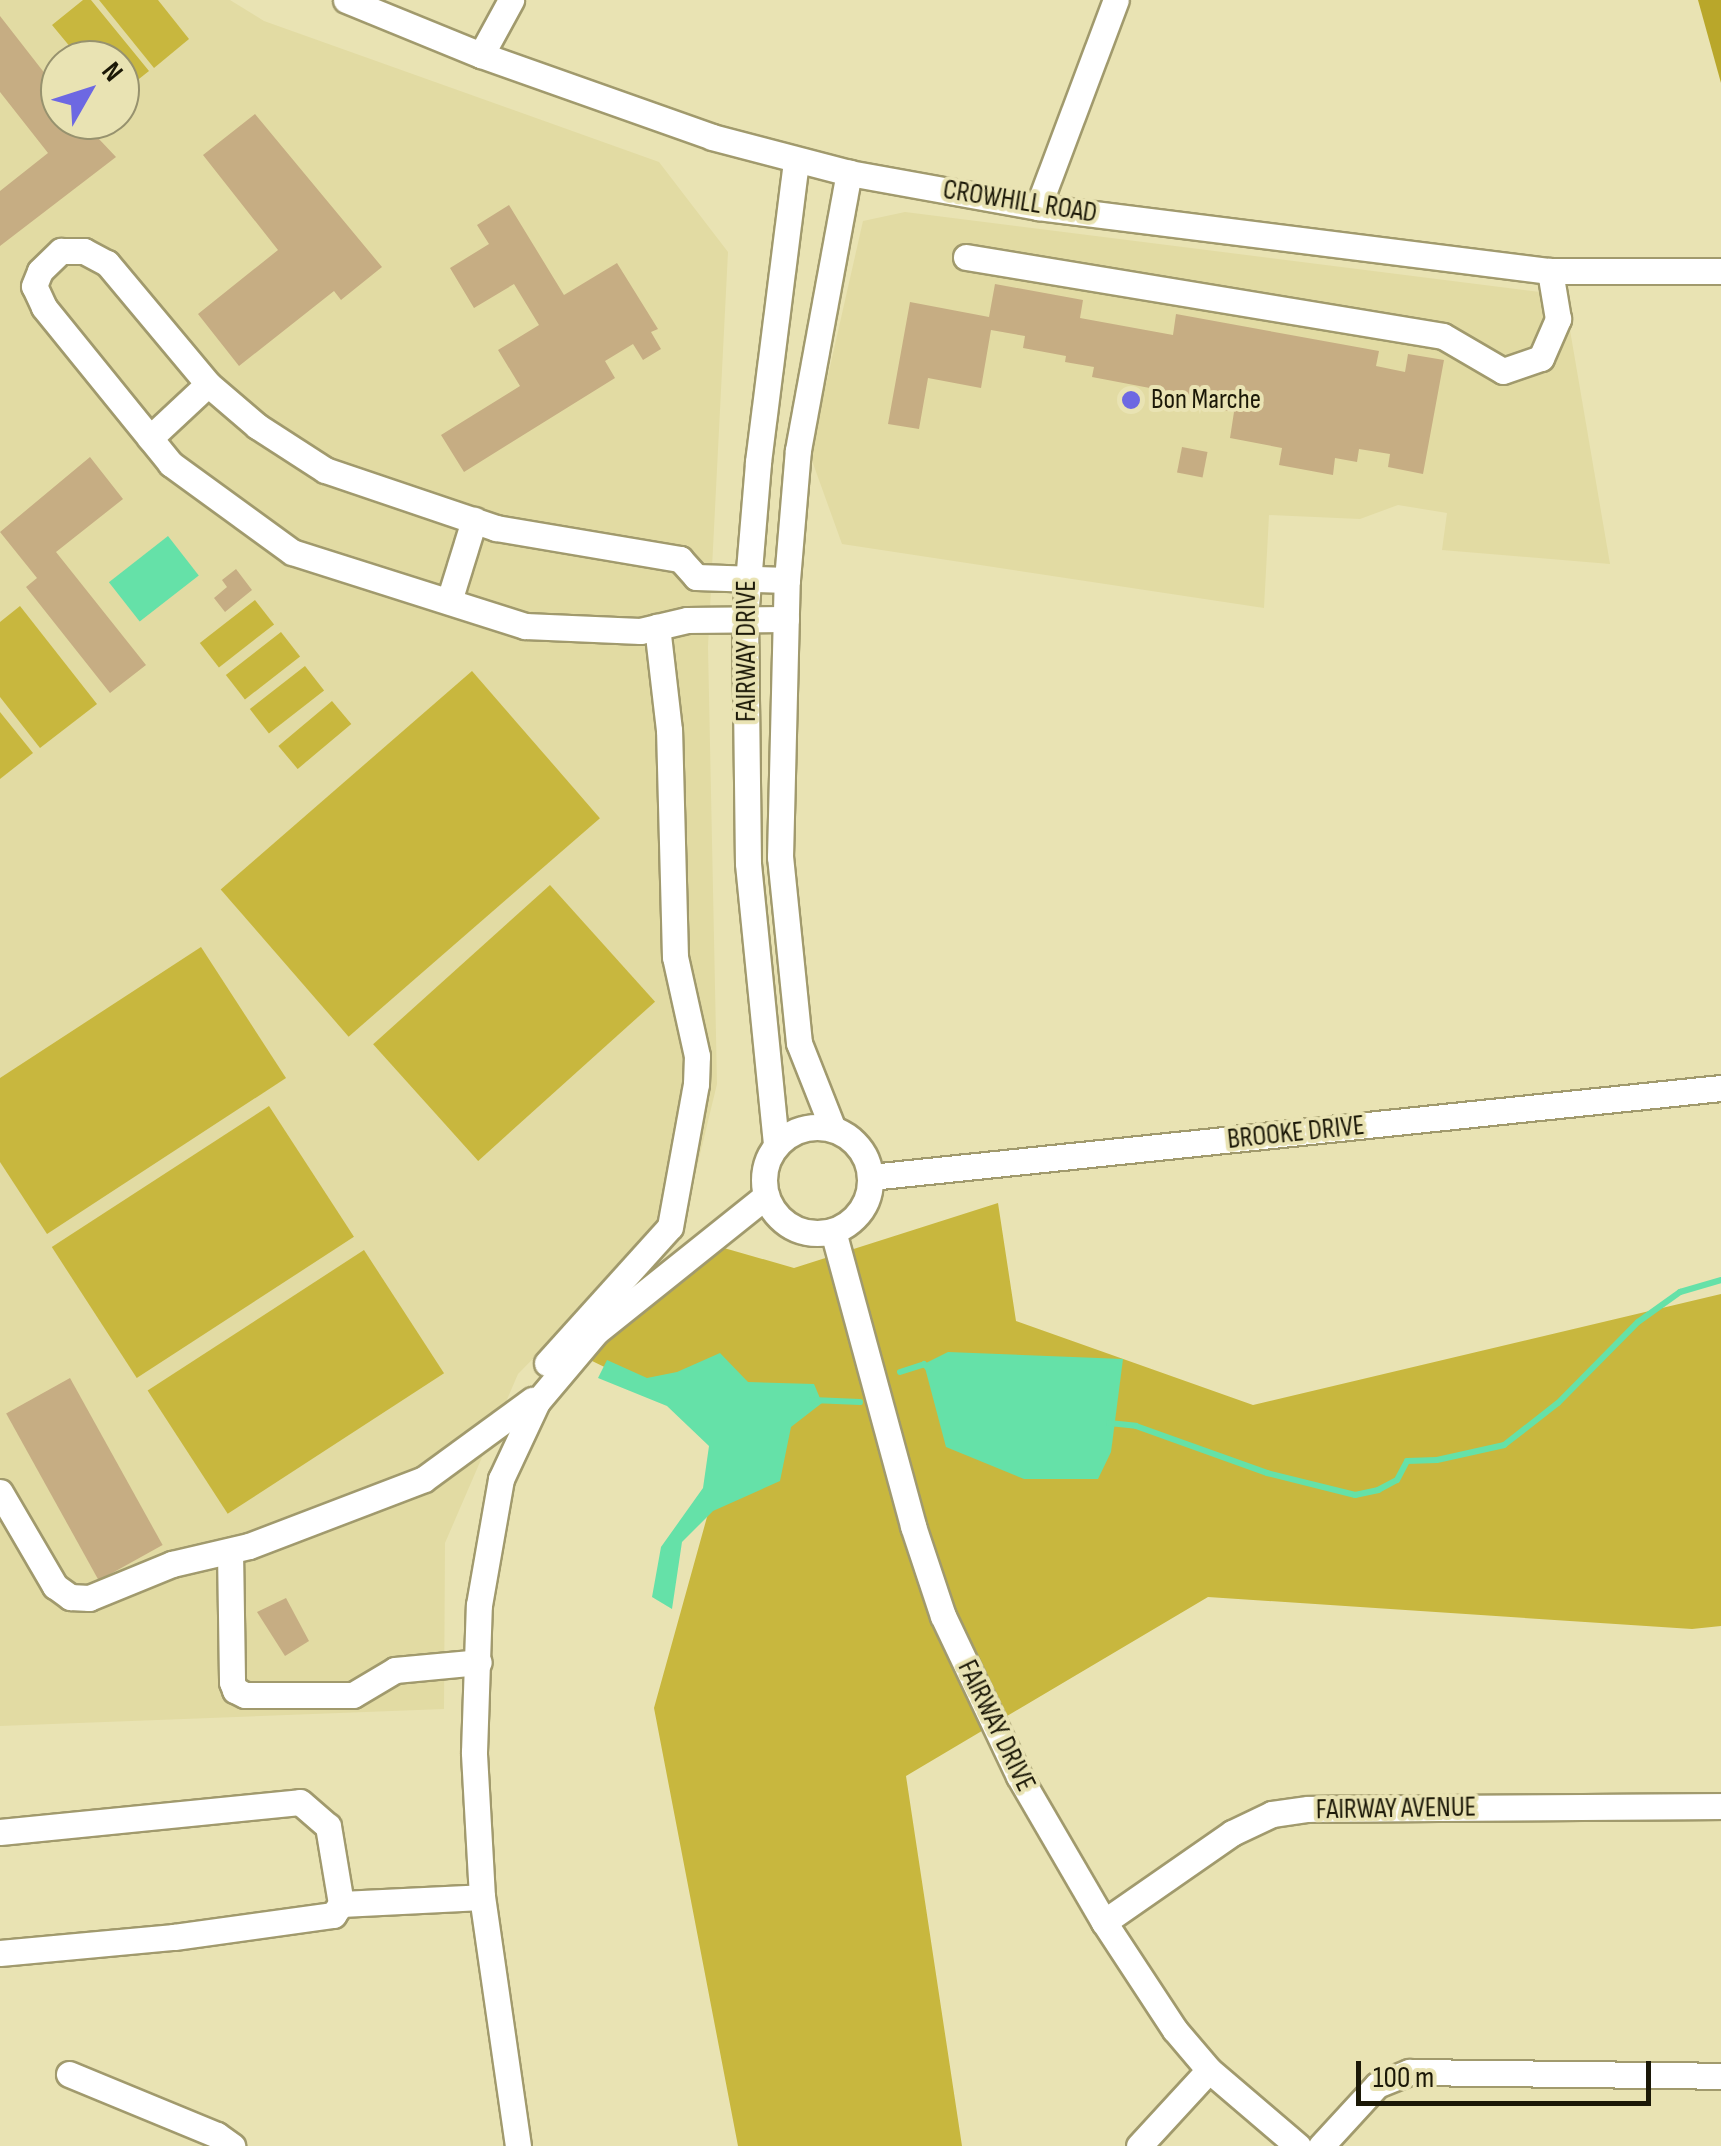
<!DOCTYPE html>
<html>
<head>
<meta charset="utf-8">
<style>
	body { margin:0 }
	#map { position:relative; width:1721px; height:2146px; overflow:hidden; background:#e9e3b3; font-family:"Sofia Sans Condensed",sans-serif }
	div>[style] { position:absolute }
	[style*='--x'] { left:calc(var(--x)*1px); top:calc(var(--y)*1px); width:calc(var(--w)*1px); rotate:calc(var(--a)*1deg) }
	.built>* { inset:0; background:#e2dba3 }
	.green>* { inset:0; background:#c8b73e; transform-origin:0 0 }
	.forest>* { inset:0; background:#b9a72a }
	.water>* { inset:0; background:#65e1a8; transform-origin:0 0 }
	.stream>* { height:6px; margin:-3px; padding:0 3px; transform-origin:3px; border-radius:3px; background:#65e1a8 }
	.building>* { inset:0; background:#c6ad83; transform-origin:0 0 }
	.roads { filter:drop-shadow(2px 0 #a19a6d) drop-shadow(-2px 0 #a19a6d) drop-shadow(0 2px #a19a6d) drop-shadow(0 -2px #a19a6d) }
	.minor>* { height:25px; margin:-12.5px; padding:0 12.5px; transform-origin:12.5px; border-radius:12.5px; background:#fff }
	.minor>.ring { margin:-12.5px; padding:0; box-sizing:content-box; background:none; border:25px solid #fff; border-radius:50% }
	.dots>* { width:28px; height:28px; translate:-50% -50%; box-sizing:border-box; border:5px solid #e9e3b3; border-radius:50% }
	span { translate:-50% -50%; white-space:nowrap; text-align:center; line-height:1.15; -webkit-text-stroke:8px #e9e3b3; paint-order:stroke }
	.street-label { font-size:28px; color:#1b1807 }
	.poi-label { font-size:28px; color:#1b1807 }
	.left { translate:0 -50%; text-align:left }
	.north { position:absolute; left:40px; top:40px; width:100px; height:100px; box-sizing:border-box; background:#e9e3b3; border:2px solid #97926e; border-radius:50%; rotate:51deg; font-size:28px; font-weight:700; line-height:40px; text-align:center; color:#1b1807 }
	.north::after { content:''; display:block; margin:auto; width:35px; height:45px; background:#6d68e2; clip-path:polygon(50% 0,100% 100%,50% 72%,0 100%) }
	.scale { position:absolute; left:1356px; top:2061px; width:295px; height:45px; box-sizing:border-box; border:5px solid #1b1807; border-top:0; padding-left:12px; font-size:30px; line-height:35px; white-space:nowrap; color:#1b1807; -webkit-text-stroke:8px #e9e3b3; paint-order:stroke }
</style>
</head>
<body>
<div id="map">
	<div class="built">
		<i style="clip-path:polygon(evenodd,0 0,230px 0,264px 21px,659px 162px,728px 252px,708px 647px,717px 1084px,689px 1200px,518px 1374px,445px 1543px,444px 1709px,0 1726px,0 0,60px 60px,120px 60px,120px 120px,60px 120px,60px 60px)"></i>
		<i style="clip-path:polygon(905px 212px,1564px 295px,1610px 564px,1442px 550px,1447px 513px,1398px 505px,1360px 519px,1269px 515px,1264px 608px,842px 544px,810px 455px,863px 221px)"></i>
	</div>
	<div class="green">
		<i style="clip-path:polygon(83px 0,91px 0,149px 71px,120px 94px,120px 60px,81px 60px,52px 25px)"></i>
		<i style="clip-path:polygon(99px 0,158px 0,189px 39px,154px 68px)"></i>
		<i style="left:255px;top:600px;width:31px;height:70px;rotate:52deg"></i>
		<i style="clip-path:polygon(20px 606px,97px 704px,40px 748px,0 697px,0 622px)"></i>
		<i style="left:281px;top:632px;width:31px;height:70px;rotate:52deg"></i>
		<i style="left:305px;top:666px;width:31px;height:70px;rotate:52deg"></i>
		<i style="left:472px;top:671px;width:195px;height:333px;rotate:49deg"></i>
		<i style="left:332px;top:701px;width:30px;height:70px;rotate:50deg"></i>
		<i style="clip-path:polygon(0 712px,33px 753px,0 779px)"></i>
		<i style="left:550px;top:885px;width:157px;height:238px;rotate:48deg"></i>
		<i style="clip-path:polygon(201px 947px,286px 1078px,47px 1234px,0 1162px,0 1078px)"></i>
		<i style="left:269px;top:1106px;width:156px;height:259px;rotate:57deg"></i>
		<i style="clip-path:polygon(998px 1203px,1016px 1321px,1253px 1405px,1721px 1294px,1721px 1626px,1692px 1629px,1208px 1597px,906px 1776px,962px 2146px,738px 2146px,654px 1708px,722px 1463px,701px 1414px,588px 1359px,657px 1287px,724px 1248px,794px 1268px)"></i>
		<i style="left:364px;top:1250px;width:147px;height:258px;rotate:57deg"></i>
	</div>
	<div class="forest">
		<i style="clip-path:polygon(1698px 0,1721px 0,1721px 83px)"></i>
	</div>
	<div class="water">
		<i style="left:168px;top:536px;width:50px;height:75px;rotate:52deg"></i>
		<i style="clip-path:polygon(948px 1352px,1123px 1359px,1111px 1452px,1098px 1479px,1024px 1479px,946px 1447px,924px 1364px)"></i>
		<i style="clip-path:polygon(720px 1353px,748px 1382px,814px 1384px,822px 1403px,791px 1427px,780px 1481px,713px 1511px,682px 1542px,672px 1609px,652px 1597px,661px 1547px,703px 1488px,709px 1446px,667px 1406px,598px 1378px,607px 1360px,647px 1378px,677px 1372px)"></i>
	</div>
	<div class="stream">
		<i style="--x:900;--y:1372;--w:25;--a:-18"></i>
		<i style="--x:924;--y:1364;--w:8;--a:45"></i>
		<i style="--x:812;--y:1400;--w:48;--a:2.4"></i>
		<i style="--x:1109;--y:1423;--w:27;--a:6"></i>
		<i style="--x:1136;--y:1426;--w:139;--a:19.7"></i>
		<i style="--x:1267;--y:1473;--w:91;--a:14"></i>
		<i style="--x:1355;--y:1495;--w:24;--a:-12"></i>
		<i style="--x:1378;--y:1490;--w:21;--a:-28"></i>
		<i style="--x:1397;--y:1480;--w:21;--a:-62"></i>
		<i style="--x:1407;--y:1461;--w:30;--a:-2"></i>
		<i style="--x:1437;--y:1460;--w:69;--a:-12.6"></i>
		<i style="--x:1504;--y:1445;--w:68;--a:-37.9"></i>
		<i style="--x:1558;--y:1403;--w:114;--a:-45.4"></i>
		<i style="--x:1638;--y:1322;--w:52;--a:-35.5"></i>
		<i style="--x:1680;--y:1292;--w:43;--a:-16.3"></i>
	</div>
	<div class="building">
		<i style="clip-path:polygon(0 16px,60px 93px,60px 120px,81px 120px,116px 157px,0 246px,0 191px,48px 153px,0 92px)"></i>
		<i style="clip-path:polygon(255px 114px,382px 267px,341px 300px,334px 291px,239px 366px,198px 314px,278px 250px,203px 155px)"></i>
		<i style="clip-path:polygon(509px 205px,564px 295px,617px 263px,658px 329px,651px 332px,661px 349px,643px 360px,633px 344px,605px 361px,615px 378px,464px 472px,441px 435px,520px 386px,498px 350px,539px 325px,514px 284px,474px 308px,450px 268px,489px 244px,477px 225px)"></i>
		<i style="clip-path:polygon(995px 284px,1083px 300px,1080px 318px,1173px 335px,1176px 314px,1379px 351px,1376px 366px,1405px 372px,1408px 354px,1444px 360px,1423px 474px,1388px 467px,1390px 454px,1359px 449px,1357px 462px,1335px 458px,1333px 475px,1279px 465px,1282px 448px,1230px 438px,1234px 412px,1154px 397px,1155px 389px,1092px 377px,1094px 367px,1065px 362px,1066px 356px,1023px 348px,1025px 336px,991px 330px,981px 388px,928px 378px,919px 429px,888px 424px,910px 302px,989px 317px)"></i>
		<i style="left:1182px;top:447px;width:26px;height:26px;rotate:11deg"></i>
		<i style="clip-path:polygon(90px 457px,123px 499px,56px 552px,146px 665px,110px 693px,26px 587px,37px 578px,0 532px)"></i>
		<i style="clip-path:polygon(236px 569px,252px 590px,225px 612px,214px 598px,227px 587px,222px 580px)"></i>
		<i style="left:70px;top:1378px;width:191px;height:73px;rotate:61deg"></i>
		<i style="clip-path:polygon(286px 1598px,309px 1641px,285px 1656px,257px 1612px)"></i>
	</div>
	<div class="roads">
		<div class="minor">
			<i style="--x:346;--y:0;--w:146;--a:22.2"></i>
			<i style="--x:481;--y:55;--w:245;--a:19.5"></i>
			<i style="--x:712;--y:137;--w:142;--a:14.7"></i>
			<i style="--x:849;--y:173;--w:192;--a:10.2"></i>
			<i style="--x:1038;--y:207;--w:516;--a:7.13"></i>
			<i style="--x:1550;--y:271;--w:171;--a:0"></i>
			<i style="--x:481;--y:55;--w:63;--a:-61.4"></i>
			<i style="--x:1038;--y:207;--w:221;--a:-69.4"></i>
			<i style="--x:966;--y:257;--w:483;--a:9.4"></i>
			<i style="--x:1443;--y:336;--w:69;--a:30.3"></i>
			<i style="--x:1503;--y:371;--w:40;--a:-18.9"></i>
			<i style="--x:1541;--y:358;--w:43;--a:-66.4"></i>
			<i style="--x:1558;--y:319;--w:49;--a:-99.5"></i>
			<i style="--x:150;--y:438;--w:79;--a:-43"></i>
			<i style="--x:449;--y:601;--w:85;--a:-72.8"></i>
			<i style="--x:786;--y:619;--w:99;--a:179.4"></i>
			<i style="--x:687;--y:620;--w:48;--a:166.8"></i>
			<i style="--x:640;--y:631;--w:115;--a:-177.5"></i>
			<i style="--x:525;--y:626;--w:244;--a:-162.4"></i>
			<i style="--x:292;--y:552;--w:150;--a:-144"></i>
			<i style="--x:171;--y:464;--w:202;--a:-129"></i>
			<i style="--x:44;--y:307;--w:23;--a:-115"></i>
			<i style="--x:34;--y:286;--w:16;--a:-68"></i>
			<i style="--x:40;--y:271;--w:29;--a:-44"></i>
			<i style="--x:61;--y:251;--w:23;--a:0"></i>
			<i style="--x:84;--y:251;--w:26;--a:28"></i>
			<i style="--x:107;--y:263;--w:158;--a:50.1"></i>
			<i style="--x:208;--y:384;--w:65;--a:40.6"></i>
			<i style="--x:257;--y:426;--w:81;--a:32.9"></i>
			<i style="--x:325;--y:470;--w:181;--a:18.7"></i>
			<i style="--x:496;--y:528;--w:187;--a:9.6"></i>
			<i style="--x:680;--y:559;--w:24;--a:48"></i>
			<i style="--x:696;--y:577;--w:91;--a:1.9"></i>
			<i class="ring" style="left:764px;top:1127px;width:81px;height:81px"></i>
			<i style="--x:833;--y:1129;--w:92;--a:-111.6"></i>
			<i style="--x:799;--y:1043;--w:187;--a:-95.8"></i>
			<i style="--x:780;--y:857;--w:277;--a:-88.6"></i>
			<i style="--x:787;--y:580;--w:130;--a:-85.2"></i>
			<i style="--x:798;--y:450;--w:282;--a:-79.6"></i>
			<i style="--x:776;--y:1144;--w:282;--a:-95.7"></i>
			<i style="--x:748;--y:863;--w:245;--a:-90.7"></i>
			<i style="--x:745;--y:618;--w:157;--a:-85.2"></i>
			<i style="--x:758;--y:462;--w:304;--a:-82.8"></i>
			<i style="--x:871;--y:1177;--w:855;--a:-5.98"></i>
			<i style="--x:833;--y:1231;--w:306;--a:74.8"></i>
			<i style="--x:913;--y:1526;--w:95;--a:71.6"></i>
			<i style="--x:943;--y:1616;--w:177;--a:64.6"></i>
			<i style="--x:1019;--y:1776;--w:169;--a:59.8"></i>
			<i style="--x:1104;--y:1922;--w:129;--a:56.7"></i>
			<i style="--x:1175;--y:2030;--w:52;--a:49.6"></i>
			<i style="--x:1209;--y:2070;--w:117;--a:40.5"></i>
			<i style="--x:547;--y:1363;--w:183;--a:-47.9"></i>
			<i style="--x:670;--y:1227;--w:145;--a:-79.7"></i>
			<i style="--x:696;--y:1084;--w:28;--a:-88"></i>
			<i style="--x:697;--y:1056;--w:101;--a:-102.5"></i>
			<i style="--x:675;--y:957;--w:227;--a:-91.5"></i>
			<i style="--x:669;--y:730;--w:104;--a:-96.6"></i>
			<i style="--x:0;--y:1492;--w:109;--a:59.7"></i>
			<i style="--x:55;--y:1586;--w:19;--a:36"></i>
			<i style="--x:70;--y:1597;--w:19;--a:3"></i>
			<i style="--x:89;--y:1598;--w:90;--a:-22.3"></i>
			<i style="--x:172;--y:1564;--w:79;--a:-13.2"></i>
			<i style="--x:249;--y:1546;--w:187;--a:-20.9"></i>
			<i style="--x:424;--y:1479;--w:134;--a:-36.2"></i>
			<i style="--x:230;--y:1551;--w:131;--a:89.1"></i>
			<i style="--x:232;--y:1682;--w:9;--a:69"></i>
			<i style="--x:235;--y:1690;--w:11;--a:27"></i>
			<i style="--x:245;--y:1695;--w:108;--a:0"></i>
			<i style="--x:353;--y:1695;--w:49;--a:-30.8"></i>
			<i style="--x:395;--y:1670;--w:84;--a:-5.4"></i>
			<i style="--x:0;--y:1832;--w:301;--a:-5.7"></i>
			<i style="--x:300;--y:1802;--w:37;--a:41"></i>
			<i style="--x:328;--y:1826;--w:79;--a:80.5"></i>
			<i style="--x:1104;--y:1922;--w:156;--a:-34.8"></i>
			<i style="--x:1232;--y:1833;--w:44;--a:-25.4"></i>
			<i style="--x:1272;--y:1814;--w:36;--a:-8"></i>
			<i style="--x:1308;--y:1809;--w:413;--a:-0.4"></i>
			<i style="--x:0;--y:1953;--w:175;--a:-5.3"></i>
			<i style="--x:174;--y:1937;--w:161;--a:-7.9"></i>
			<i style="--x:333;--y:1915;--w:14;--a:-54"></i>
			<i style="--x:341;--y:1904;--w:141;--a:-2.8"></i>
			<i style="--x:69;--y:2074;--w:160;--a:22.4"></i>
			<i style="--x:217;--y:2135;--w:19;--a:36"></i>
			<i style="--x:518;--y:2146;--w:252;--a:-98.2"></i>
			<i style="--x:482;--y:1897;--w:145;--a:-93.2"></i>
			<i style="--x:474;--y:1752;--w:147;--a:-88.1"></i>
			<i style="--x:479;--y:1605;--w:128;--a:-80.1"></i>
			<i style="--x:501;--y:1479;--w:85;--a:-64.9"></i>
			<i style="--x:537;--y:1402;--w:92;--a:-49.9"></i>
			<i style="--x:596;--y:1332;--w:218;--a:-38.7"></i>
			<i style="--x:1139;--y:2146;--w:103;--a:-47.4"></i>
			<i style="--x:1321;--y:2146;--w:83;--a:-47.4"></i>
			<i style="--x:1377;--y:2085;--w:35;--a:-22"></i>
			<i style="--x:1409;--y:2072;--w:312;--a:0.7"></i>
		</div>
	</div>
	<div class="dots">
		<i style="left:1131px;top:400px;background:#6d68e2"></i>
	</div>
	<div class="street-label">
		<span style="left:1020px;top:202px;rotate:9deg">CROWHILL ROAD</span>
		<span style="left:747px;top:651px;rotate:-90deg">FAIRWAY DRIVE</span>
		<span style="left:1296px;top:1133px;rotate:-6deg">BROOKE DRIVE</span>
		<span style="left:996px;top:1726px;rotate:64deg">FAIRWAY DRIVE</span>
		<span style="left:1396px;top:1809px;rotate:-1deg">FAIRWAY AVENUE</span>
	</div>
	<div class="poi-label">
		<span class="left" style="left:1151px;top:400px">Bon Marche</span>
	</div>
	<div class="north">N</div>
	<div class="scale">100 m</div>
</div>
</body>
</html>
